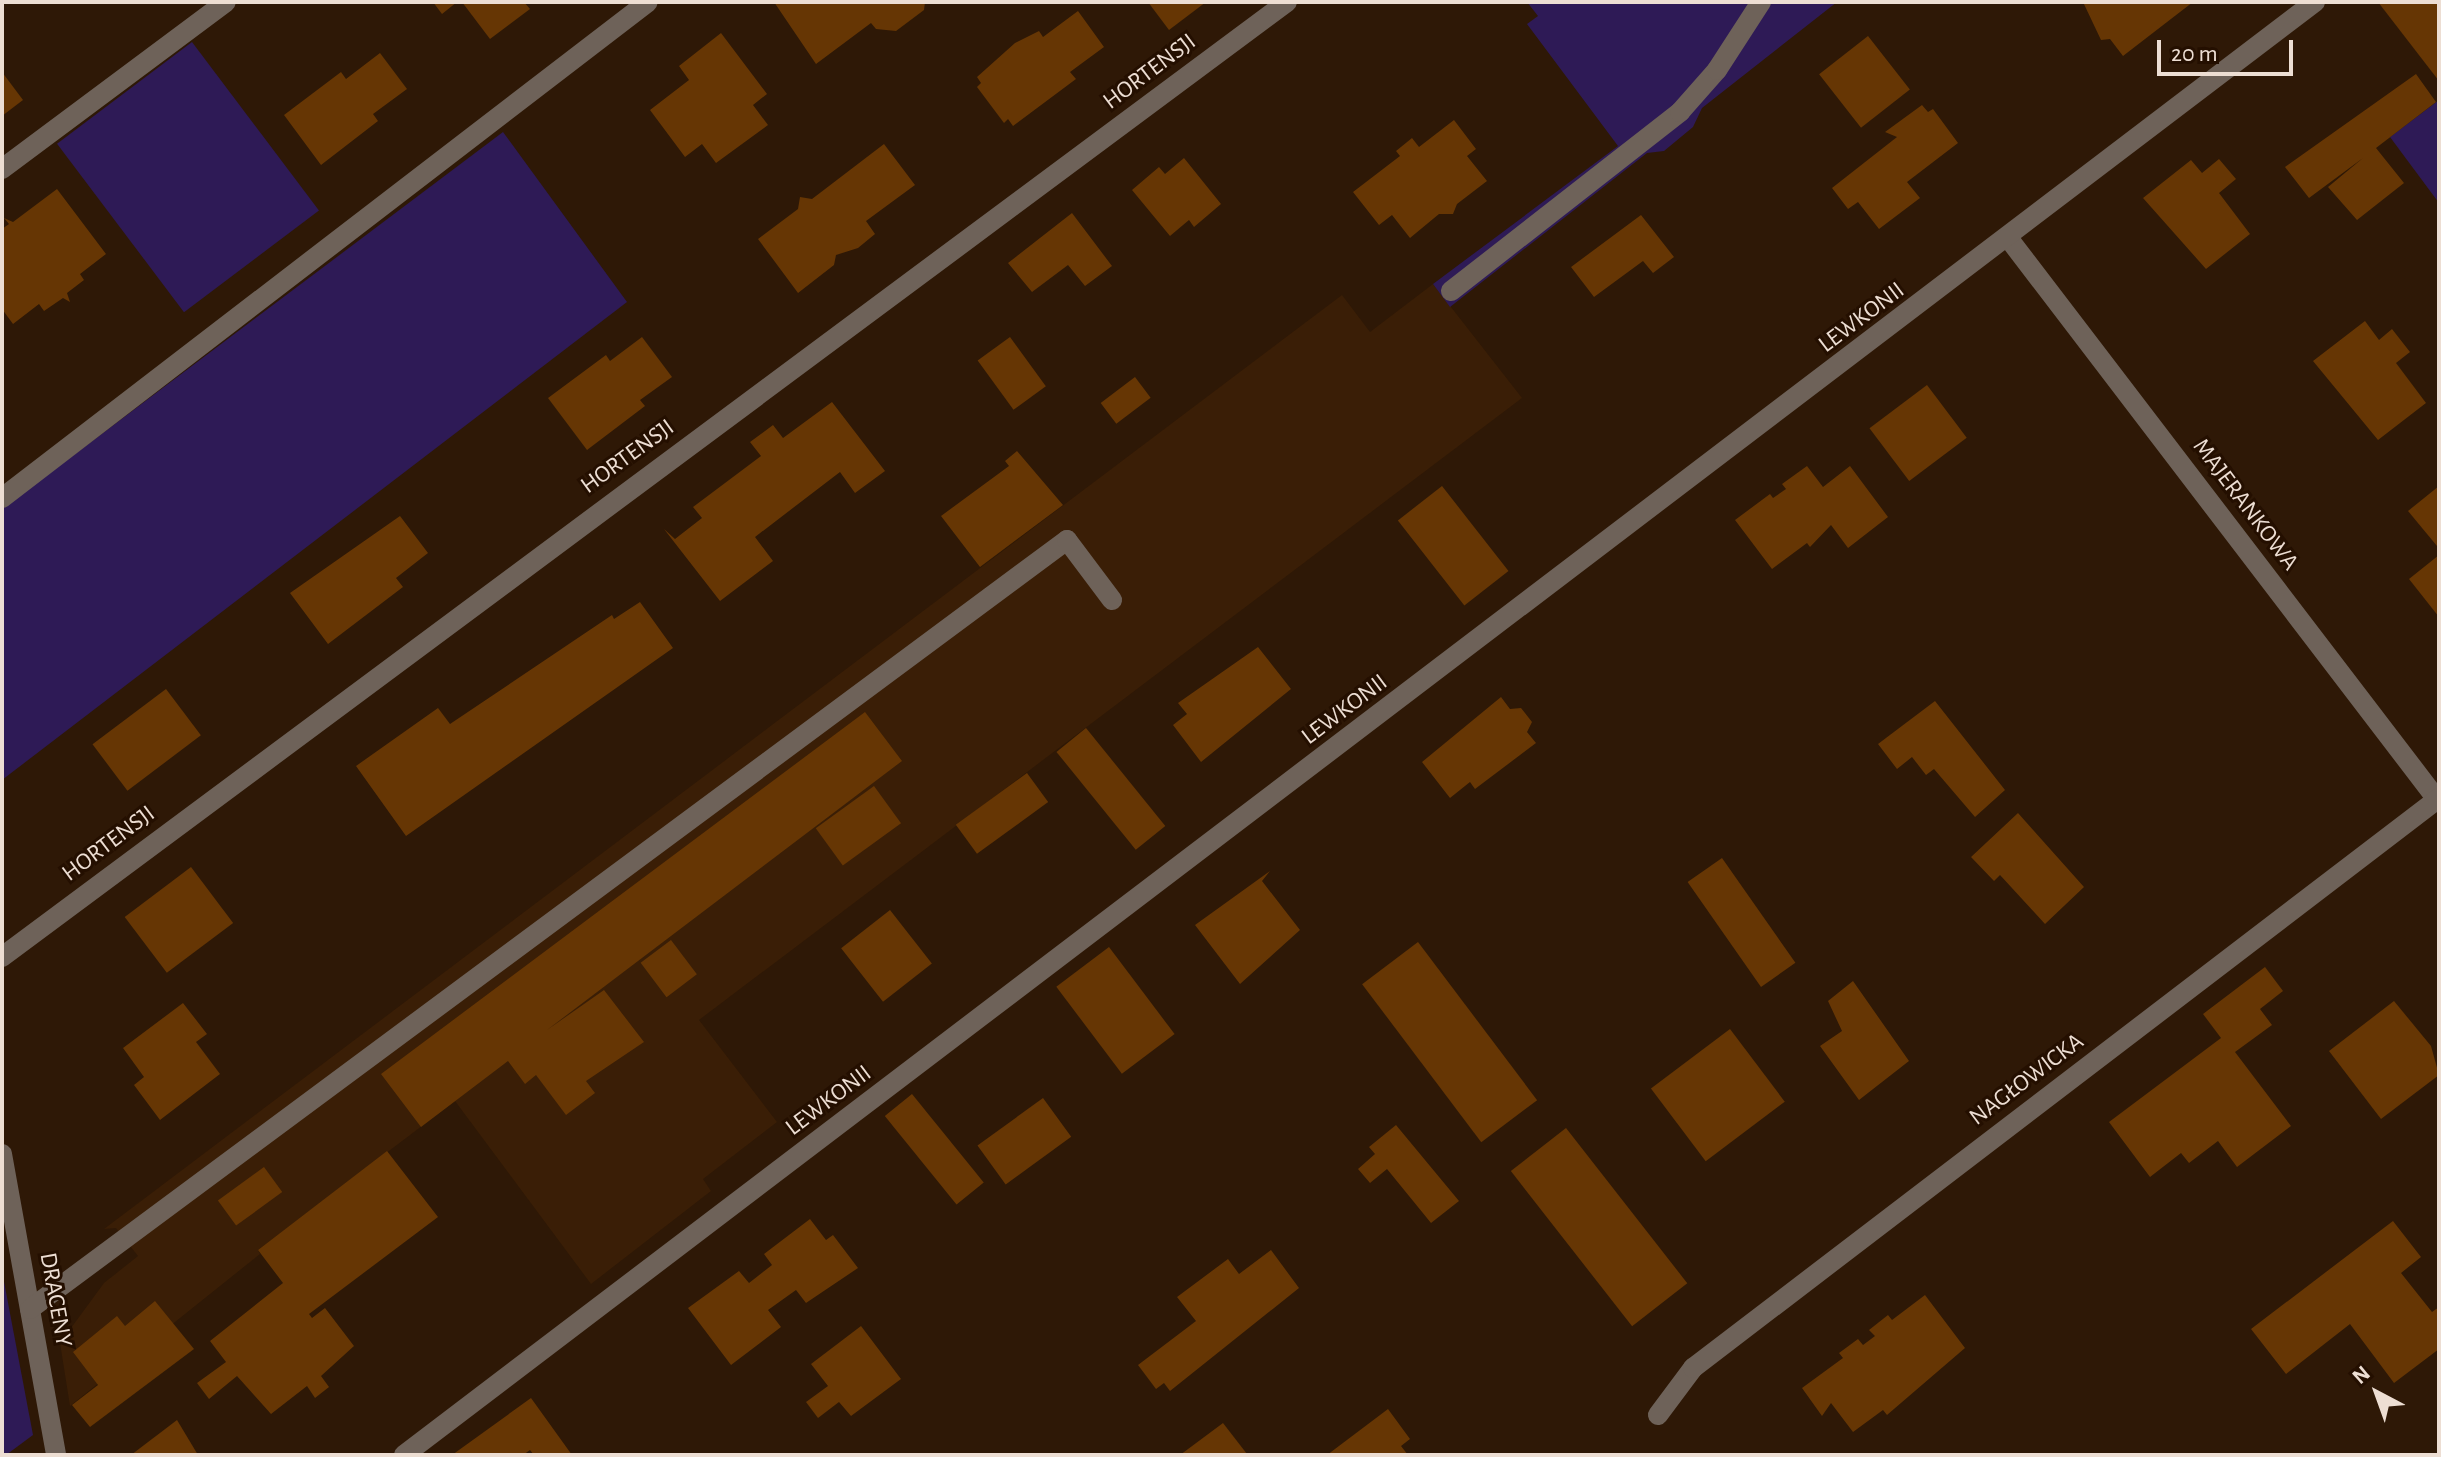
<!DOCTYPE html>
<html>
<head>
<meta charset="utf-8">
<style>
	body { margin:0 }
	#map { position:relative; width:2441px; height:1457px; overflow:hidden; background:#2e1806; font-family:"Alegreya Sans",sans-serif }
	div>[style] { position:absolute }
	[style*='--x'] { left:calc(var(--x)*1px); top:calc(var(--y)*1px); width:calc(var(--w)*1px); rotate:calc(var(--a)*1deg) }
	.built>* { inset:0; background:#3a1e06 }
	.green>* { inset:0; background:#2e1a56; transform-origin:0 0 }
	.building>* { inset:0; background:#663604; transform-origin:0 0 }
	.minor>* { height:20px; margin:-10px; padding:0 10px; transform-origin:10px; border-radius:10px; background:#6e6259 }
	span { translate:-50% -50%; white-space:nowrap; text-align:center; line-height:1.15; -webkit-text-stroke:6px #240f00; paint-order:stroke }
	.street-label { font-size:24px; color:#edded3 }
	.frame { position:absolute; inset:0; border:4px solid #edded3; pointer-events:none }
	.north { position:absolute; left:2337px; top:1353px; width:80px; height:80px; -webkit-text-stroke:6px #240f00; paint-order:stroke; rotate:319deg; font-size:22px; font-weight:700; line-height:32px; text-align:center; color:#edded3 }
	.north::after { content:''; display:block; margin:auto; width:28px; height:36px; background:#edded3; clip-path:polygon(50% 0,100% 100%,50% 72%,0 100%) }
	.scale { position:absolute; left:2157px; top:40px; width:136px; height:36px; box-sizing:border-box; border:4px solid #edded3; border-top:0; padding-left:10px; font-size:24px; line-height:28px; white-space:nowrap; color:#edded3; -webkit-text-stroke:6px #240f00; paint-order:stroke }
</style>
</head>
<body>
<div id="map">
	<div class="built">
		<i style="clip-path:polygon(1433px 284px,1522px 398px,699px 1020px,777px 1122px,703px 1179px,711px 1191px,591px 1284px,455px 1101px,258px 1250px,260px 1254px,70px 1406px,60px 1343px,104px 1283px,138px 1256px,116px 1228px,104px 1229px,1342px 295px,1370px 332px)"></i>
	</div>
	<div class="green">
		<i style="clip-path:polygon(1527px 2px,1837px 2px,1702px 108px,1693px 127px,1664px 151px,1647px 153px,1450px 307px,1433px 284px,1618px 146px,1527px 24px,1538px 16px)"></i>
		<i style="left:192px;top:42px;width:211px;height:169px;rotate:53deg"></i>
		<i style="clip-path:polygon(2439px 100px,2439px 203px,2390px 137px)"></i>
		<i style="clip-path:polygon(503px 132px,627px 302px,2px 780px,2px 509px)"></i>
		<i style="clip-path:polygon(2px 1271px,33px 1435px,6px 1455px,2px 1455px)"></i>
	</div>
	<div class="building">
		<i style="clip-path:polygon(433px 2px,457px 2px,442px 14px)"></i>
		<i style="clip-path:polygon(462px 2px,524px 2px,530px 9px,490px 39px)"></i>
		<i style="clip-path:polygon(774px 2px,925px 2px,924px 10px,896px 31px,876px 29px,871px 23px,816px 64px)"></i>
		<i style="clip-path:polygon(1148px 2px,1206px 2px,1169px 30px)"></i>
		<i style="clip-path:polygon(2083px 2px,2193px 2px,2123px 56px,2110px 39px,2101px 40px)"></i>
		<i style="clip-path:polygon(2378px 2px,2439px 2px,2439px 81px)"></i>
		<i style="clip-path:polygon(1078px 11px,1104px 47px,1070px 72px,1076px 79px,1013px 126px,1008px 119px,1004px 123px,977px 87px,981px 83px,977px 77px,1015px 43px,1039px 31px,1043px 37px)"></i>
		<i style="clip-path:polygon(721px 33px,767px 94px,753px 105px,768px 125px,716px 163px,702px 144px,685px 157px,650px 110px,689px 80px,679px 66px)"></i>
		<i style="left:1868px;top:36px;width:68px;height:62px;rotate:52deg"></i>
		<i style="clip-path:polygon(380px 53px,407px 89px,373px 114px,378px 121px,321px 165px,284px 115px,341px 72px,346px 79px)"></i>
		<i style="clip-path:polygon(2px 72px,23px 100px,2px 116px)"></i>
		<i style="clip-path:polygon(2416px 74px,2436px 102px,2376px 148px,2404px 183px,2357px 220px,2328px 187px,2363px 158px,2309px 198px,2285px 167px)"></i>
		<i style="clip-path:polygon(1922px 105px,1928px 112px,1933px 109px,1958px 143px,1907px 182px,1920px 198px,1879px 229px,1858px 202px,1848px 209px,1832px 188px,1897px 137px,1885px 132px)"></i>
		<i style="clip-path:polygon(1454px 120px,1476px 149px,1467px 156px,1487px 181px,1457px 204px,1453px 214px,1439px 214px,1410px 238px,1392px 215px,1379px 225px,1353px 192px,1400px 156px,1396px 151px,1412px 138px,1419px 147px)"></i>
		<i style="clip-path:polygon(884px 144px,915px 185px,866px 221px,875px 234px,858px 248px,836px 255px,834px 265px,798px 293px,758px 239px,798px 209px,800px 197px,812px 199px)"></i>
		<i style="clip-path:polygon(1184px 158px,1221px 204px,1194px 227px,1189px 220px,1170px 236px,1132px 190px,1159px 167px,1165px 174px)"></i>
		<i style="clip-path:polygon(2219px 159px,2236px 179px,2219px 193px,2250px 234px,2206px 269px,2143px 198px,2191px 160px,2202px 173px)"></i>
		<i style="clip-path:polygon(57px 189px,106px 254px,80px 274px,84px 280px,67px 293px,70px 302px,63px 298px,44px 311px,39px 304px,13px 324px,2px 309px,2px 229px,9px 224px,4px 218px,13px 222px)"></i>
		<i style="clip-path:polygon(1072px 213px,1112px 266px,1085px 286px,1068px 265px,1032px 292px,1008px 263px)"></i>
		<i style="clip-path:polygon(1641px 215px,1674px 257px,1653px 273px,1643px 261px,1594px 297px,1571px 267px)"></i>
		<i style="clip-path:polygon(2365px 321px,2379px 340px,2392px 329px,2410px 352px,2396px 363px,2426px 403px,2378px 440px,2313px 361px)"></i>
		<i style="clip-path:polygon(642px 337px,672px 377px,640px 400px,645px 406px,587px 450px,548px 398px,606px 355px,610px 361px)"></i>
		<i style="left:1010px;top:337px;width:61px;height:40px;rotate:54deg"></i>
		<i style="left:1135px;top:377px;width:26px;height:43px;rotate:53deg"></i>
		<i style="left:1927px;top:385px;width:66px;height:72px;rotate:53deg"></i>
		<i style="clip-path:polygon(832px 402px,885px 471px,855px 493px,840px 472px,755px 537px,773px 561px,720px 601px,664px 529px,675px 539px,702px 518px,693px 507px,761px 456px,750px 442px,773px 425px,783px 438px)"></i>
		<i style="clip-path:polygon(1017px 451px,1063px 505px,980px 567px,941px 516px,1009px 466px,1005px 461px)"></i>
		<i style="clip-path:polygon(1807px 466px,1823px 487px,1850px 466px,1888px 517px,1848px 548px,1831px 525px,1810px 547px,1807px 543px,1772px 569px,1735px 520px,1770px 494px,1773px 498px,1786px 489px,1782px 484px)"></i>
		<i style="left:1442px;top:486px;width:108px;height:56px;rotate:52deg"></i>
		<i style="clip-path:polygon(2439px 486px,2439px 545px,2437px 546px,2408px 511px)"></i>
		<i style="clip-path:polygon(400px 516px,428px 553px,396px 578px,403px 587px,328px 644px,290px 593px)"></i>
		<i style="clip-path:polygon(2439px 555px,2439px 617px,2409px 579px)"></i>
		<i style="clip-path:polygon(640px 602px,673px 648px,406px 836px,356px 766px,438px 708px,450px 724px,612px 615px,614px 619px)"></i>
		<i style="clip-path:polygon(1258px 647px,1291px 689px,1201px 762px,1173px 725px,1187px 714px,1178px 703px)"></i>
		<i style="left:166px;top:689px;width:58px;height:92px;rotate:53deg"></i>
		<i style="clip-path:polygon(1501px 697px,1510px 709px,1521px 708px,1532px 722px,1527px 732px,1536px 743px,1475px 789px,1470px 782px,1450px 798px,1422px 762px)"></i>
		<i style="clip-path:polygon(1935px 701px,2005px 790px,1975px 817px,1934px 769px,1926px 775px,1912px 757px,1897px 769px,1878px 744px)"></i>
		<i style="clip-path:polygon(865px 712px,902px 761px,547px 1030px,604px 990px,644px 1042px,586px 1081px,595px 1093px,566px 1115px,536px 1075px,525px 1084px,508px 1061px,421px 1127px,381px 1074px)"></i>
		<i style="left:1086px;top:728px;width:126px;height:38px;rotate:51deg"></i>
		<i style="left:1027px;top:773px;width:36px;height:88px;rotate:54deg"></i>
		<i style="left:874px;top:786px;width:46px;height:72px;rotate:54deg"></i>
		<i style="clip-path:polygon(2018px 813px,2084px 887px,2045px 924px,2000px 875px,1994px 881px,1971px 857px)"></i>
		<i style="left:1722px;top:858px;width:128px;height:42px;rotate:55deg"></i>
		<i style="left:191px;top:867px;width:70px;height:83px;rotate:53deg"></i>
		<i style="clip-path:polygon(1270px 871px,1262px 881px,1300px 930px,1240px 984px,1195px 925px)"></i>
		<i style="left:890px;top:910px;width:68px;height:62px;rotate:52deg"></i>
		<i style="left:671px;top:940px;width:43px;height:38px;rotate:53deg"></i>
		<i style="left:1418px;top:942px;width:198px;height:70px;rotate:53deg"></i>
		<i style="left:1109px;top:947px;width:109px;height:66px;rotate:53deg"></i>
		<i style="clip-path:polygon(2265px 967px,2283px 991px,2260px 1009px,2272px 1025px,2235px 1052px,2291px 1126px,2237px 1167px,2218px 1141px,2189px 1163px,2181px 1153px,2150px 1177px,2109px 1122px,2221px 1038px,2203px 1014px)"></i>
		<i style="clip-path:polygon(1853px 981px,1909px 1061px,1859px 1100px,1820px 1046px,1842px 1031px,1828px 1001px)"></i>
		<i style="clip-path:polygon(2394px 1001px,2431px 1046px,2439px 1075px,2381px 1119px,2329px 1051px)"></i>
		<i style="clip-path:polygon(183px 1003px,207px 1034px,196px 1042px,220px 1074px,160px 1120px,134px 1085px,144px 1077px,123px 1048px)"></i>
		<i style="left:1730px;top:1029px;width:91px;height:99px;rotate:53deg"></i>
		<i style="left:912px;top:1094px;width:114px;height:35px;rotate:51deg"></i>
		<i style="left:1043px;top:1098px;width:48px;height:81px;rotate:54deg"></i>
		<i style="clip-path:polygon(1396px 1125px,1459px 1201px,1431px 1223px,1387px 1169px,1370px 1183px,1358px 1169px,1375px 1154px,1369px 1147px)"></i>
		<i style="left:1566px;top:1128px;width:197px;height:70px;rotate:52deg"></i>
		<i style="clip-path:polygon(387px 1151px,438px 1217px,309px 1314px,312px 1318px,325px 1308px,354px 1346px,321px 1376px,329px 1387px,315px 1398px,307px 1386px,271px 1414px,237px 1376px,209px 1399px,197px 1383px,226px 1362px,210px 1341px,283px 1283px,258px 1250px)"></i>
		<i style="left:264px;top:1167px;width:31px;height:57px;rotate:54deg"></i>
		<i style="clip-path:polygon(810px 1219px,826px 1240px,833px 1235px,858px 1268px,806px 1303px,796px 1290px,768px 1310px,781px 1327px,731px 1365px,688px 1308px,739px 1271px,749px 1283px,772px 1265px,764px 1254px)"></i>
		<i style="clip-path:polygon(2393px 1221px,2421px 1257px,2401px 1273px,2432px 1312px,2439px 1307px,2439px 1349px,2394px 1383px,2350px 1324px,2286px 1374px,2251px 1329px)"></i>
		<i style="clip-path:polygon(1271px 1250px,1299px 1288px,1170px 1391px,1164px 1383px,1156px 1389px,1138px 1365px,1196px 1321px,1177px 1297px,1228px 1259px,1239px 1274px)"></i>
		<i style="clip-path:polygon(1925px 1295px,1965px 1348px,1887px 1415px,1883px 1410px,1853px 1432px,1831px 1403px,1822px 1416px,1802px 1388px,1843px 1358px,1839px 1353px,1858px 1339px,1863px 1345px,1875px 1336px,1869px 1330px,1888px 1315px,1892px 1320px)"></i>
		<i style="clip-path:polygon(155px 1301px,194px 1349px,90px 1427px,72px 1405px,98px 1385px,73px 1352px,117px 1316px,125px 1326px)"></i>
		<i style="clip-path:polygon(861px 1326px,901px 1379px,851px 1416px,839px 1402px,818px 1418px,806px 1402px,828px 1386px,811px 1364px)"></i>
		<i style="clip-path:polygon(531px 1398px,572px 1455px,534px 1455px,530px 1450px,523px 1455px,452px 1455px)"></i>
		<i style="clip-path:polygon(1388px 1409px,1410px 1439px,1401px 1446px,1408px 1455px,1327px 1455px)"></i>
		<i style="clip-path:polygon(177px 1420px,198px 1455px,131px 1455px)"></i>
		<i style="clip-path:polygon(1223px 1423px,1247px 1454px,1180px 1455px)"></i>
	</div>
	<div class="minor">
		<i style="--x:2;--y:169;--w:279;--a:-36.7"></i>
		<i style="--x:2009;--y:239;--w:708;--a:52.63"></i>
		<i style="--x:1451;--y:291;--w:291;--a:-38"></i>
		<i style="--x:1680;--y:112;--w:56;--a:-48.6"></i>
		<i style="--x:1717;--y:70;--w:81;--a:-57.1"></i>
		<i style="--x:2;--y:498;--w:814;--a:-37.52"></i>
		<i style="--x:2;--y:957;--w:1601;--a:-36.62"></i>
		<i style="--x:2;--y:1154;--w:306;--a:79.8"></i>
		<i style="--x:30;--y:1309;--w:1291;--a:-36.56"></i>
		<i style="--x:1067;--y:540;--w:75;--a:53.1"></i>
		<i style="--x:1658;--y:1415;--w:59;--a:-53.3"></i>
		<i style="--x:1693;--y:1368;--w:939;--a:-37.38"></i>
		<i style="--x:404;--y:1455;--w:2401;--a:-37.25"></i>
	</div>
	<div class="street-label">
		<span style="left:1150px;top:72px;rotate:-37deg">HORTENSJI</span>
		<span style="left:1862px;top:318px;rotate:-37deg">LEWKONII</span>
		<span style="left:628px;top:457px;rotate:-36deg">HORTENSJI</span>
		<span style="left:2245px;top:505px;rotate:53deg">MAJERANKOWA</span>
		<span style="left:1345px;top:710px;rotate:-37deg">LEWKONII</span>
		<span style="left:109px;top:844px;rotate:-37deg">HORTENSJI</span>
		<span style="left:2027px;top:1080px;rotate:-37deg">NAGŁOWICKA</span>
		<span style="left:829px;top:1101px;rotate:-37deg">LEWKONII</span>
		<span style="left:55px;top:1300px;rotate:80deg">DRACENY</span>
	</div>
	<div class="frame"></div>
	<div class="north">N</div>
	<div class="scale">20 m</div>
</div>
</body>
</html>
